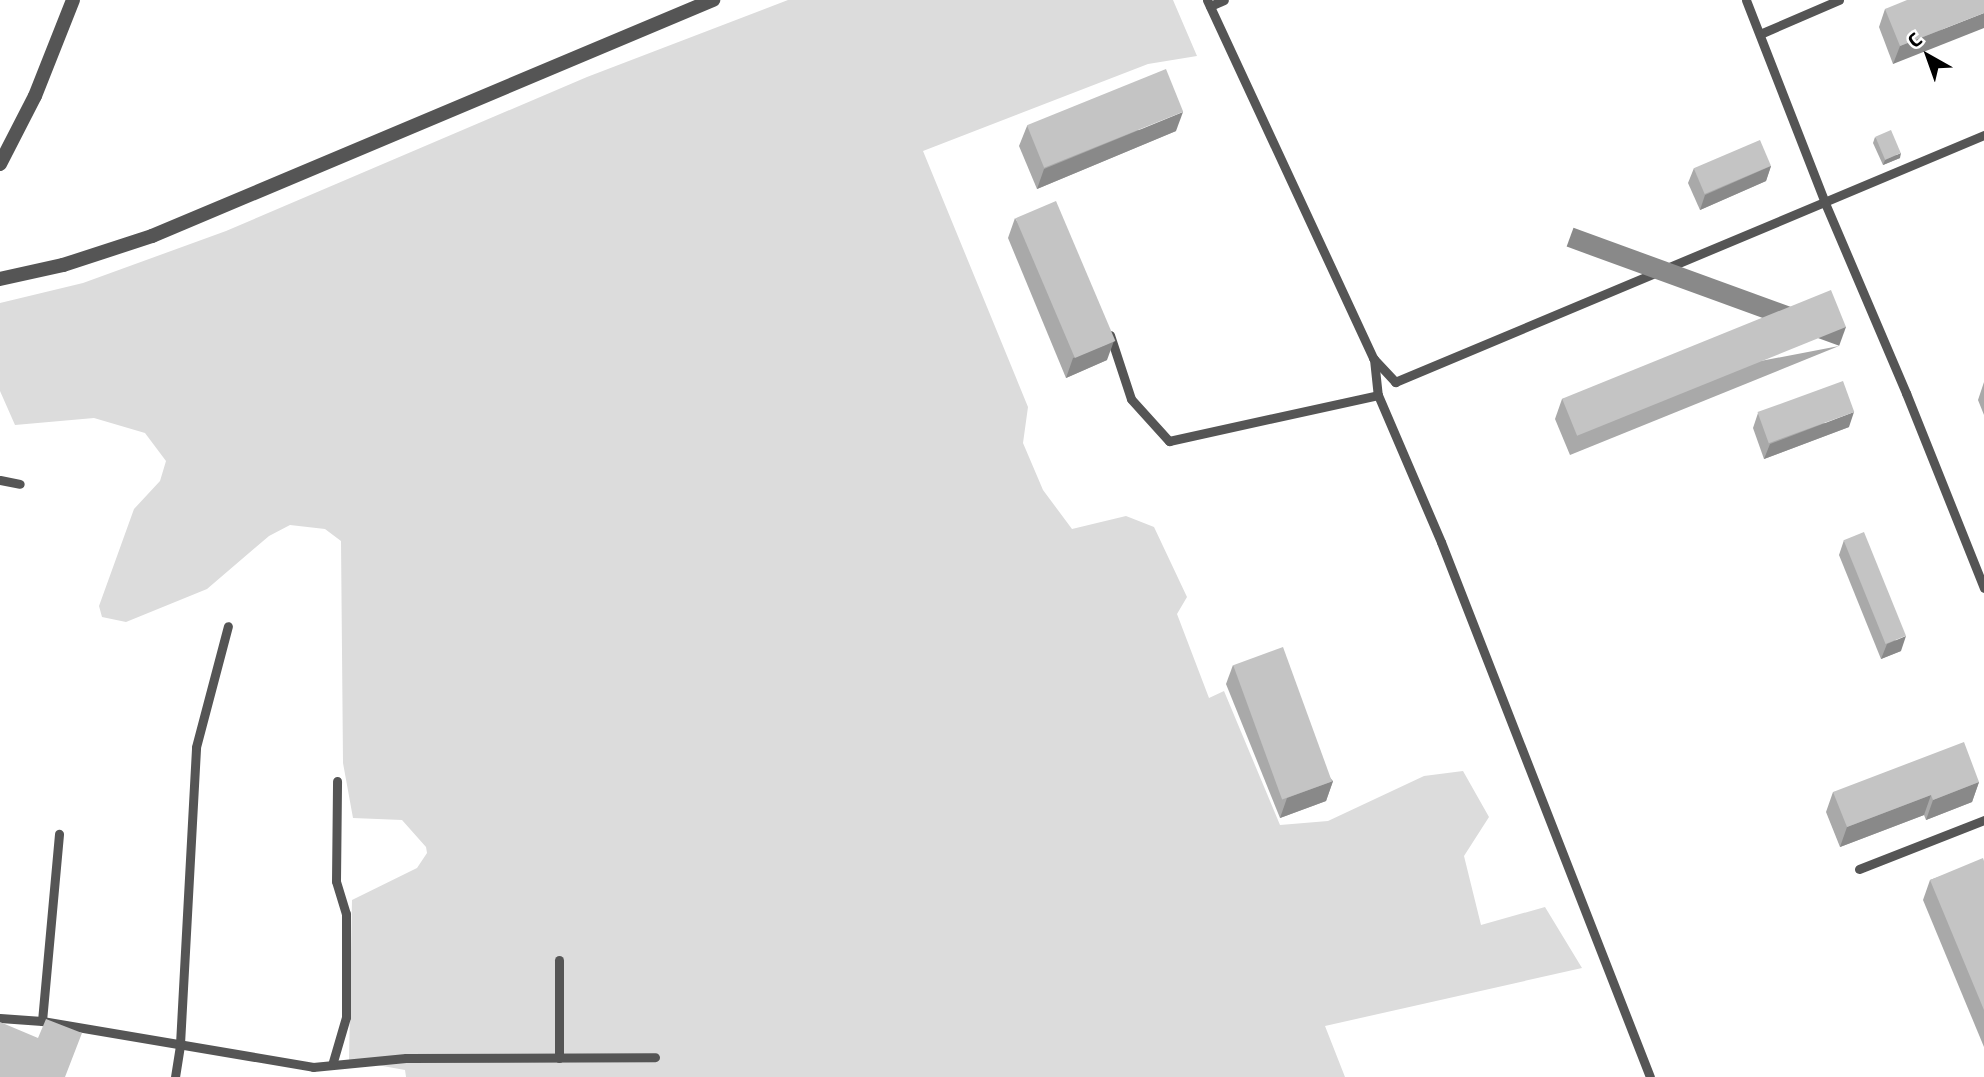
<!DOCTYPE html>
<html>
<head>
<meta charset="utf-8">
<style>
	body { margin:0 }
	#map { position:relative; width:1984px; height:1077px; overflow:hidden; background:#fff; font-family:"Exo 2",sans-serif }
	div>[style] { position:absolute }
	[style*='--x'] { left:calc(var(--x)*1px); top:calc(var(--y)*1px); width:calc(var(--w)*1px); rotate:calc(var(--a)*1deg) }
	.green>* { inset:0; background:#dcdcdc }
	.service>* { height:9px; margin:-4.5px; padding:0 4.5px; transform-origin:4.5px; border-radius:4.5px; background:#555 }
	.minor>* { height:14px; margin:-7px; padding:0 7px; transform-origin:7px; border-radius:7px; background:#555 }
	.tertiary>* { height:14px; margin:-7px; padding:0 7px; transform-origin:7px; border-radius:7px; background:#555 }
	.wall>* { inset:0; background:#a9a9a9 }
	.shaded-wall>* { inset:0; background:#898989; transform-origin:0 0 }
	.building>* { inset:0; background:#c4c4c4; transform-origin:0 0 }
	span { translate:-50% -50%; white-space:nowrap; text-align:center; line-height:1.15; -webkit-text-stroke:5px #fff; paint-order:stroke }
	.north { position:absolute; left:1893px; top:21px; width:70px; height:70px; -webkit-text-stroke:5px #fff; paint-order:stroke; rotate:320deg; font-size:19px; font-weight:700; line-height:28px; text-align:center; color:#000 }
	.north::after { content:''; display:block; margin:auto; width:24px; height:32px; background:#000; clip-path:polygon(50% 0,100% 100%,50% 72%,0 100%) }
</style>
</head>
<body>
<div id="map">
	<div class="green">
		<i style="clip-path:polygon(788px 0,1173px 0,1197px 56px,1148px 64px,923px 151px,1028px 407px,1023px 443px,1043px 490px,1072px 529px,1126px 516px,1154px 527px,1187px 597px,1177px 614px,1209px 698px,1224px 691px,1280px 825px,1328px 821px,1424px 776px,1463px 771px,1489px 817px,1464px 856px,1481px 925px,1545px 907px,1582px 968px,1325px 1026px,1345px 1077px,406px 1077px,405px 1070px,349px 1060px,352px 900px,417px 868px,427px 853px,426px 847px,402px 820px,353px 818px,343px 763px,341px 541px,325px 529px,290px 525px,269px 536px,207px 589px,126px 622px,102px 617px,99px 606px,134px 509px,160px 481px,166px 461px,145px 433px,94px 418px,15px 425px,0 391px,0 303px,83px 283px,226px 231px,587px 77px)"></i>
	</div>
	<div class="service">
		<i style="--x:1207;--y:0;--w:395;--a:65.1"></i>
		<i style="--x:1373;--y:358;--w:33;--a:47"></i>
		<i style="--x:1395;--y:382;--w:639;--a:-22.75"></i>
		<i style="--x:1746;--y:0;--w:218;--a:68.7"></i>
		<i style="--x:1825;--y:203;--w:207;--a:66.9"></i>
		<i style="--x:1906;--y:393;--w:210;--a:68.2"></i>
		<i style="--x:1210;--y:6;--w:15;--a:-23"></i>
		<i style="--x:1760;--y:34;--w:86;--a:-23.3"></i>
		<i style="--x:1110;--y:335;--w:67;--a:71.8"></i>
		<i style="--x:1131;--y:399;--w:57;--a:47.9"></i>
		<i style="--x:1169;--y:441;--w:214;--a:-12.4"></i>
		<i style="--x:1374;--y:359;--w:36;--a:84"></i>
		<i style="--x:1378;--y:395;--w:160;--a:66.8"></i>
		<i style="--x:1441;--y:542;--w:574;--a:68.66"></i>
		<i style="--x:0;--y:480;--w:20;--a:11"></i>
		<i style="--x:1859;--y:869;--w:134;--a:-21.4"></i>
		<i style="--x:559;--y:960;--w:98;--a:90"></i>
		<i style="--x:0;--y:1018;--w:42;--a:4.1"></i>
		<i style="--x:42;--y:1021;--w:275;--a:9.6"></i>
		<i style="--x:313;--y:1067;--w:93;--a:-5.5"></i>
		<i style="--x:406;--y:1058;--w:249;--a:-0.2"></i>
		<i style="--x:42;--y:1021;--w:188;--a:-84.8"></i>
		<i style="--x:332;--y:1065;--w:50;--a:-73.7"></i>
		<i style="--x:346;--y:1017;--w:103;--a:-90"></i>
		<i style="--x:346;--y:914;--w:34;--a:-107"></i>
		<i style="--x:336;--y:881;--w:100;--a:-89.4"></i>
		<i style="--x:175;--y:1077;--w:33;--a:-81"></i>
		<i style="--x:180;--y:1044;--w:297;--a:-86.9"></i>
		<i style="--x:196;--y:747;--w:125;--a:-75.2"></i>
	</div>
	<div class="minor">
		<i style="--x:0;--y:164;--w:76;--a:-62.8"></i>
		<i style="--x:35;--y:96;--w:103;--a:-68.4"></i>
	</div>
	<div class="tertiary">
		<i style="--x:0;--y:279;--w:65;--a:-12.5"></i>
		<i style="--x:63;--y:265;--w:94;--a:-18"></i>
		<i style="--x:152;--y:236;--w:609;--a:-22.82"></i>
	</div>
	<div class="wall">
		<i style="clip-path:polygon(1984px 0,1893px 64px,1879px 27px,1885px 9px)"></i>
		<i style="clip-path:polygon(1027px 126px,1176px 131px,1037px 189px,1019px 146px)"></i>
		<i style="clip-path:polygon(1875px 137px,1900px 158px,1883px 165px,1873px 143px)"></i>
		<i style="clip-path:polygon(1771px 166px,1766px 181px,1700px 210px,1688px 183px,1694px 168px)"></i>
		<i style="clip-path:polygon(1015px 218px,1107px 360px,1066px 378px,1008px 238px)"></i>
		<i style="clip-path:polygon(1839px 346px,1570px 455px,1555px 419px,1562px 399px)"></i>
		<i style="clip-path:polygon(1984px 382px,1984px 415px,1978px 400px)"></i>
		<i style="clip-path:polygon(1758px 413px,1849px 427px,1764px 459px,1753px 428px)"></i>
		<i style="clip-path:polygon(1844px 540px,1901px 651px,1881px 659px,1839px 555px)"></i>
		<i style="clip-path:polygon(1233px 665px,1333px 781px,1326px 801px,1280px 818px,1226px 684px)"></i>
		<i style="clip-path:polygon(1979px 782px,1972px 802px,1926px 820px,1924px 815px,1840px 847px,1826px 812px,1833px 792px)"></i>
		<i style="clip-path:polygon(1984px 861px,1984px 1047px,1923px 900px,1930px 880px)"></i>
	</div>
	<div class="shaded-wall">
		<i style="clip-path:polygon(1984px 13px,1984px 28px,1893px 64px,1900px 46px)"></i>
		<i style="clip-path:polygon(1183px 112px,1176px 131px,1037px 189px,1044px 169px)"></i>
		<i style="clip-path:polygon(1901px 153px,1900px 158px,1883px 165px,1885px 160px)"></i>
		<i style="clip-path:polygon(1771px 166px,1766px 181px,1700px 210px,1705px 195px)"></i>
		<i style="left:1846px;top:327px;width:20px;height:290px;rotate:110deg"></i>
		<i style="clip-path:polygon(1114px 341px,1107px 360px,1066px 378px,1073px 358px)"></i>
		<i style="clip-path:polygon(1854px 412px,1849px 427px,1764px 459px,1770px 444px)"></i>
		<i style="clip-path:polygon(1906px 636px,1901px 651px,1881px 659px,1887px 644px)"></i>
		<i style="clip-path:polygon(1333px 781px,1326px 801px,1280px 818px,1287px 798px)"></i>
		<i style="clip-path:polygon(1979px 782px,1972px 802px,1926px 820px,1933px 800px)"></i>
		<i style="clip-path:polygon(1931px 795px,1924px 815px,1840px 847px,1847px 827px)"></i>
	</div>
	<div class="building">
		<i style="clip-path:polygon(1907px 0,1984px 0,1984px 13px,1900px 46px,1885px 9px)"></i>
		<i style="left:1166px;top:69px;width:46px;height:150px;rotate:68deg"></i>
		<i style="left:1891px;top:130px;width:25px;height:17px;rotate:67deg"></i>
		<i style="left:1760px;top:140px;width:28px;height:72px;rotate:67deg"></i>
		<i style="left:1056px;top:201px;width:152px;height:44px;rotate:67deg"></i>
		<i style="left:1831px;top:290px;width:40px;height:290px;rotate:68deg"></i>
		<i style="left:1843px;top:381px;width:33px;height:91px;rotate:70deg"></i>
		<i style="left:1864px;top:532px;width:112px;height:22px;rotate:68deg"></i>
		<i style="left:1283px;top:647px;width:143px;height:53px;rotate:70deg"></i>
		<i style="clip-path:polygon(1964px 742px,1979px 782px,1933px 800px,1931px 795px,1847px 827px,1833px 792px)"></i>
		<i style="clip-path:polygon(1983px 858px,1984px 861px,1984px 1010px,1930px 880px)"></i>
		<i style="clip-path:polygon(46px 1019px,82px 1033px,65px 1077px,0 1077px,0 1022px,38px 1038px)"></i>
	</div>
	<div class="north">С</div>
</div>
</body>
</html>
